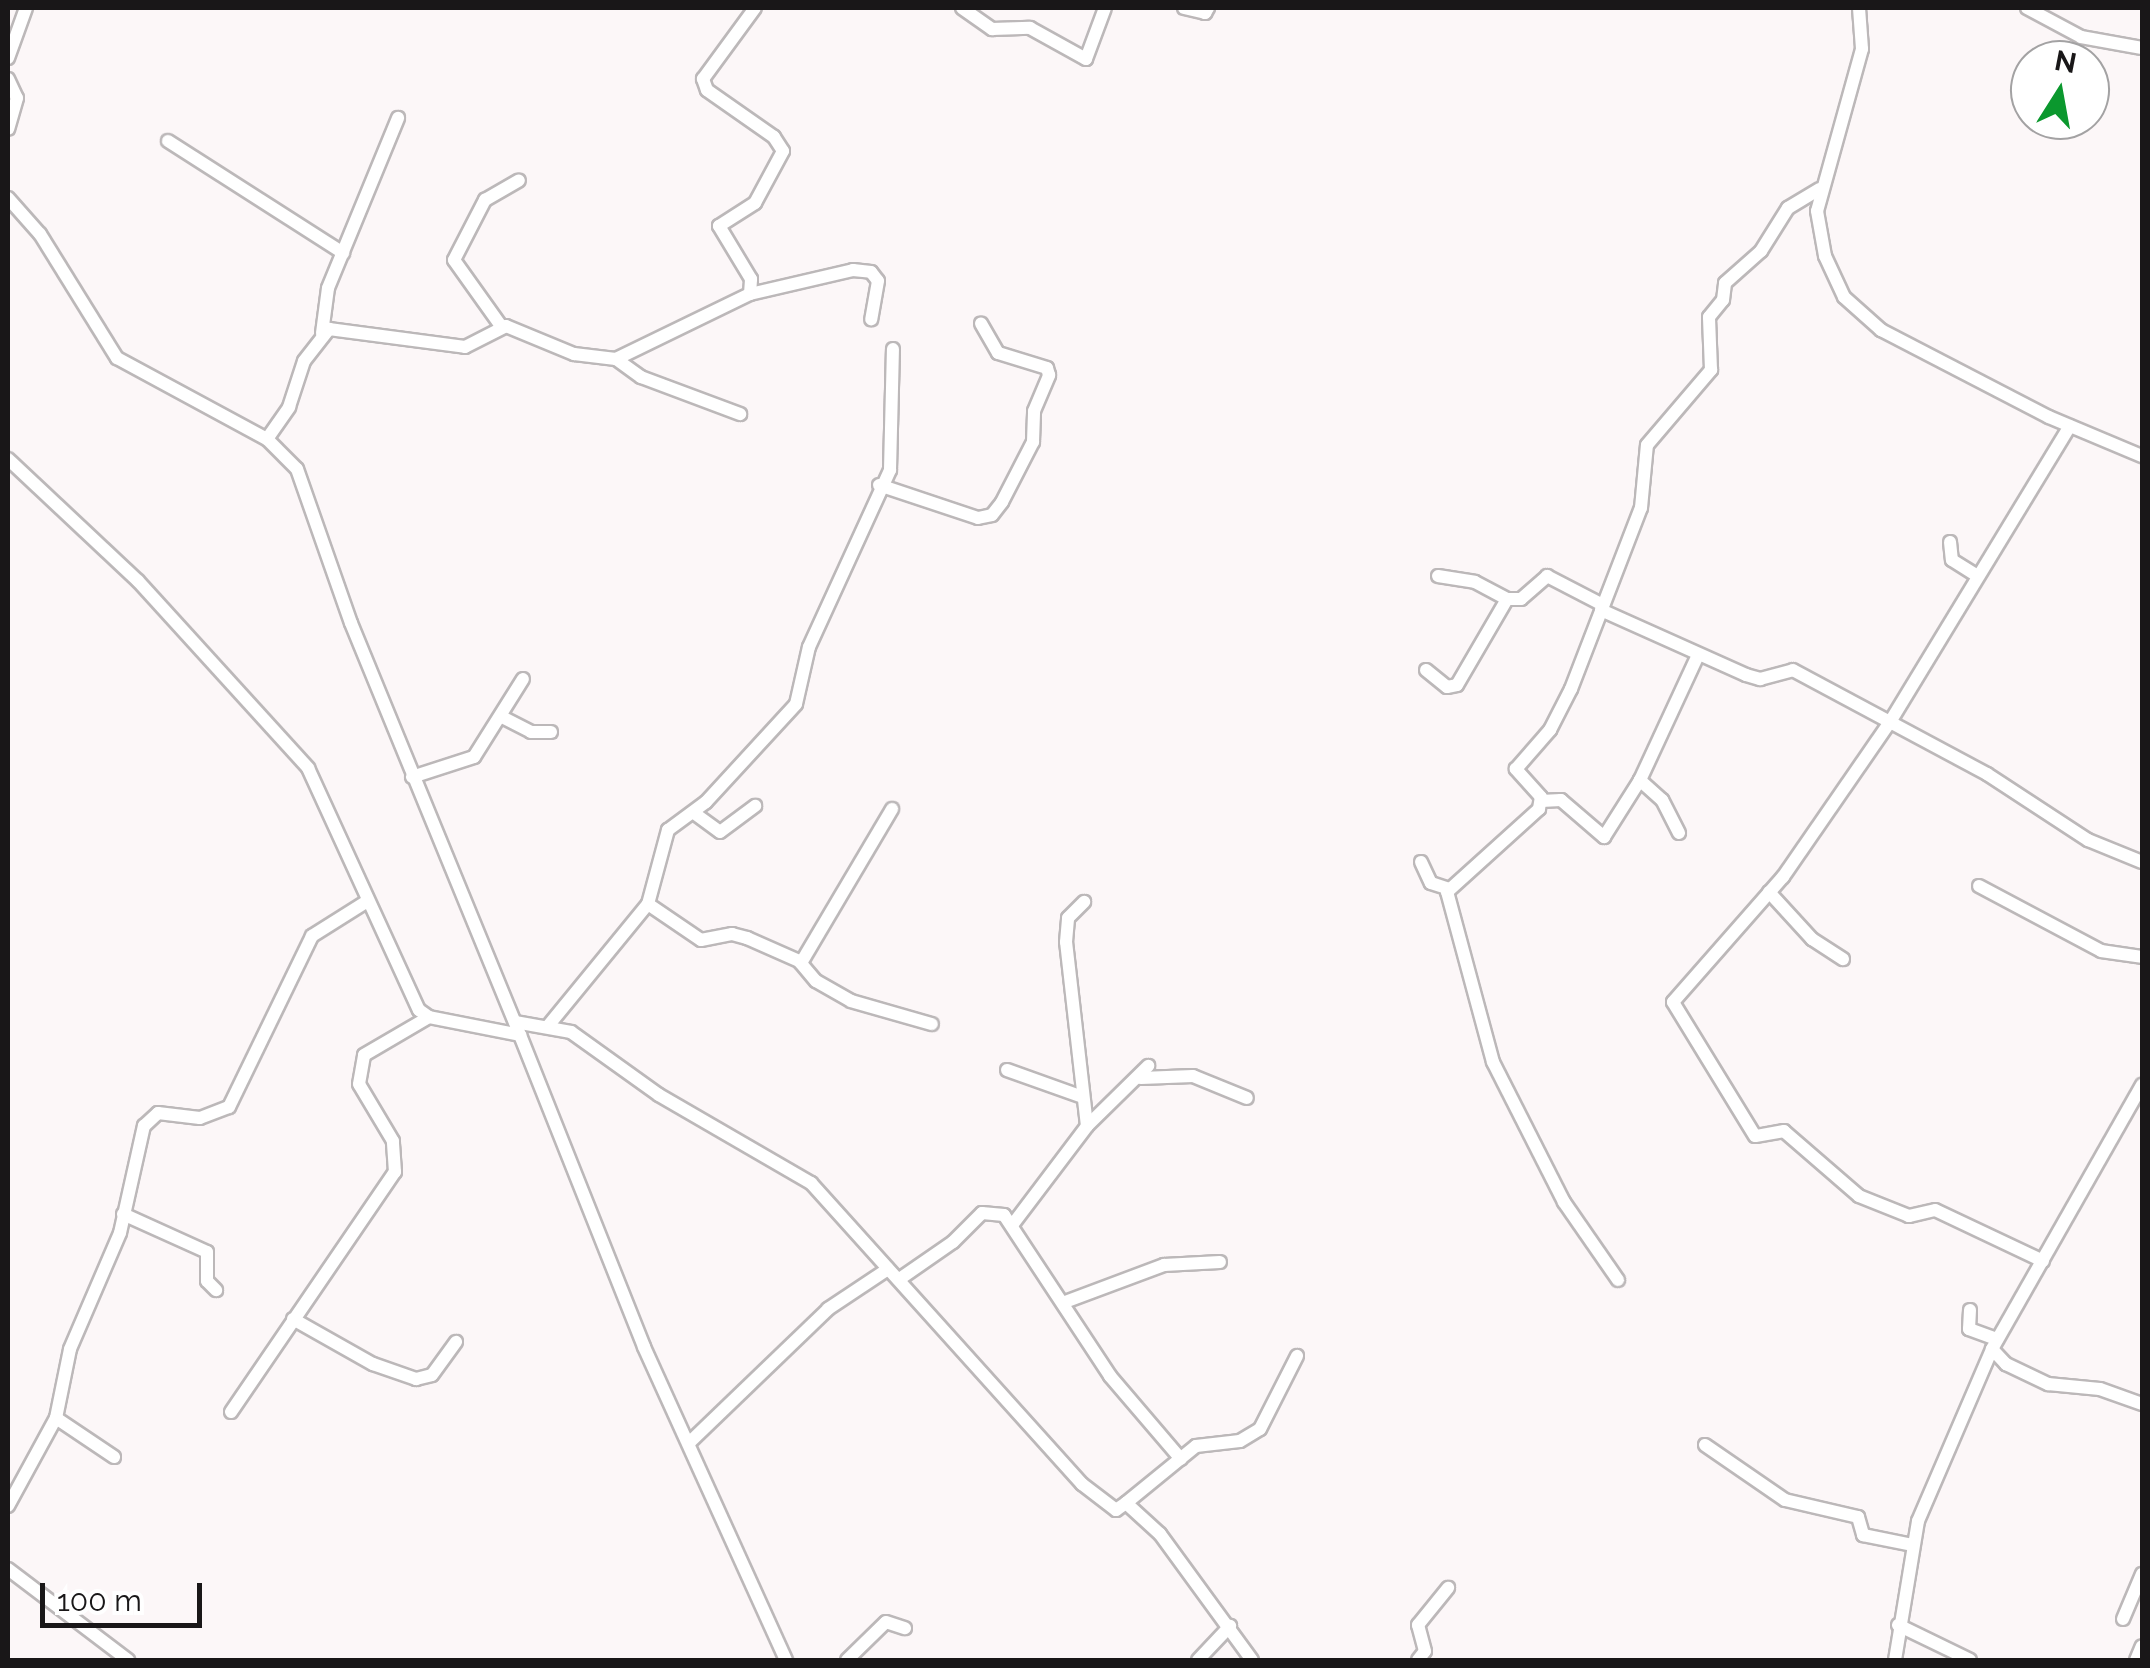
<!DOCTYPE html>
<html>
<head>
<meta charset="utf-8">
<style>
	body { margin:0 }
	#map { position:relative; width:2150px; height:1668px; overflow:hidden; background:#fcf7f8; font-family:Raleway,sans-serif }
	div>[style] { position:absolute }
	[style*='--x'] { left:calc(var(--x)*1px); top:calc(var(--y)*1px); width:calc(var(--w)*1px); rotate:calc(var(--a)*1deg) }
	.roads { filter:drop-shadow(2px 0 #bcb8b9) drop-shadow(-2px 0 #bcb8b9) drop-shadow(0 2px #bcb8b9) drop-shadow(0 -2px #bcb8b9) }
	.street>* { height:12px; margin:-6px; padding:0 6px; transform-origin:6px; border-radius:6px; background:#fff }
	span { translate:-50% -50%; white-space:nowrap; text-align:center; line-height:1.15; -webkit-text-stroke:10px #fff; paint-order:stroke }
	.frame { position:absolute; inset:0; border:10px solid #191718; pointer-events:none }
	.north { position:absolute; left:2010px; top:40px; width:100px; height:100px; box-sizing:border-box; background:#fff; border:2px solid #a3a2a3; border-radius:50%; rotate:11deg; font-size:28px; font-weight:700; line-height:40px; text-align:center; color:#191718 }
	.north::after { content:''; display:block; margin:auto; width:35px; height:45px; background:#0b982e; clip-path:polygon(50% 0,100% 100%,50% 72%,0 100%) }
	.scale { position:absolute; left:40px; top:1583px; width:162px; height:45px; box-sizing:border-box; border:5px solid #191718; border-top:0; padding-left:12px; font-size:30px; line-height:35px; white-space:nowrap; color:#191718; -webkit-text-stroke:8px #fff; paint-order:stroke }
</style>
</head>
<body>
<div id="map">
	<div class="roads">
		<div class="street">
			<i style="--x:962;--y:8;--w:37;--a:35"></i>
			<i style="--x:992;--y:29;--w:38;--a:-2"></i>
			<i style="--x:1030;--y:28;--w:64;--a:29"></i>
			<i style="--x:1086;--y:59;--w:54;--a:-69.6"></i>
			<i style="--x:1184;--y:8;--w:22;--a:13"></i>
			<i style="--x:1205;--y:13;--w:6;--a:-59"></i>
			<i style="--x:1859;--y:8;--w:41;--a:85.8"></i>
			<i style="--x:1862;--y:49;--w:168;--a:105.5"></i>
			<i style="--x:1817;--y:211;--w:46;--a:79.9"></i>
			<i style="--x:1825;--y:256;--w:45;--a:65.1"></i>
			<i style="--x:1844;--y:297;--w:50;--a:41.7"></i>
			<i style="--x:1881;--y:330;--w:189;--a:27.4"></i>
			<i style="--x:2049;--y:417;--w:101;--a:22.8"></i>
			<i style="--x:2027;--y:8;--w:61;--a:28.2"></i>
			<i style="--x:2081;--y:37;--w:62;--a:10.2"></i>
			<i style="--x:8;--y:58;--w:53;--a:-70.2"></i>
			<i style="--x:8;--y:79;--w:21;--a:65"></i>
			<i style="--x:17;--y:98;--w:32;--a:106"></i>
			<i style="--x:168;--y:141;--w:208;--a:32.6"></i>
			<i style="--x:8;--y:198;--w:48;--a:48.4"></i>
			<i style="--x:40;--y:234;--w:146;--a:58.2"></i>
			<i style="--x:117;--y:358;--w:170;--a:28.4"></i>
			<i style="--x:267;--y:439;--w:42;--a:45"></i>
			<i style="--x:297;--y:469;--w:163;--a:70.7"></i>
			<i style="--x:351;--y:623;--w:445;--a:67.7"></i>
			<i style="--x:750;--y:294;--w:106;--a:-13.1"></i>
			<i style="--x:853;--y:270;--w:18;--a:6"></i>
			<i style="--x:871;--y:272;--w:11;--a:52"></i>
			<i style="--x:878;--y:281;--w:39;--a:100"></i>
			<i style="--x:501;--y:326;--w:81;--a:-125.5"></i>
			<i style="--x:454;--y:260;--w:68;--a:-62.7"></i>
			<i style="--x:485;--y:200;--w:39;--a:-30"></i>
			<i style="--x:322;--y:333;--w:45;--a:-82.4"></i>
			<i style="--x:328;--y:288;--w:184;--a:-67.6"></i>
			<i style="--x:616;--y:359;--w:31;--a:36"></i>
			<i style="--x:641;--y:377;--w:106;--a:20.5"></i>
			<i style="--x:267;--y:439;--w:39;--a:-55"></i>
			<i style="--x:289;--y:407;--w:48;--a:-71.9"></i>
			<i style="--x:304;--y:361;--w:41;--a:-52"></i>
			<i style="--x:329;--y:329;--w:137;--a:7.5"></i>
			<i style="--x:465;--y:347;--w:46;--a:-27.1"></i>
			<i style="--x:506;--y:326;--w:74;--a:22.4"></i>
			<i style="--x:574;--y:354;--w:42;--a:6.8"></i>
			<i style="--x:616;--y:359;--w:149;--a:-25.9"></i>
			<i style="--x:750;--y:294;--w:15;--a:-86"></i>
			<i style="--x:751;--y:279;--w:62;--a:-121.1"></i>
			<i style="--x:719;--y:226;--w:43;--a:-32.6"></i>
			<i style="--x:755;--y:203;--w:59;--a:-61.7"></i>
			<i style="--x:783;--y:151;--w:17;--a:-123"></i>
			<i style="--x:774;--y:137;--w:82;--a:-145"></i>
			<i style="--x:707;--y:90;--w:12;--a:-110"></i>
			<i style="--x:703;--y:79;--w:88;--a:-53.8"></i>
			<i style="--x:8;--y:459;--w:178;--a:43.2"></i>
			<i style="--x:138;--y:581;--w:253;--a:47.7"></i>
			<i style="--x:308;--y:768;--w:266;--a:65.4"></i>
			<i style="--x:419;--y:1010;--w:12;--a:35"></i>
			<i style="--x:429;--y:1017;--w:93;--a:11.2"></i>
			<i style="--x:520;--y:1035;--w:336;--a:68.3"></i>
			<i style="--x:644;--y:1347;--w:344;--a:65.6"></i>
			<i style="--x:879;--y:485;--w:104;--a:18.4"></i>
			<i style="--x:978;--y:518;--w:14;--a:-12"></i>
			<i style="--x:992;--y:515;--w:16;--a:-52"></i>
			<i style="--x:1002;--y:502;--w:68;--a:-62.7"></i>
			<i style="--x:1033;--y:442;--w:31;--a:-88"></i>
			<i style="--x:1034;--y:411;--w:39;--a:-67"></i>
			<i style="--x:1049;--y:375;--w:7;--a:-106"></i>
			<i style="--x:1047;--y:368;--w:51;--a:-163"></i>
			<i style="--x:998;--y:353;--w:34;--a:-120"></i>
			<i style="--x:1950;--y:542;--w:18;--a:84"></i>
			<i style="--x:1952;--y:560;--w:28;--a:32"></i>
			<i style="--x:1438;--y:576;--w:37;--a:9"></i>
			<i style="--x:1475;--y:582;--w:36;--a:28"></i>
			<i style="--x:1601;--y:610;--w:159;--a:24.1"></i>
			<i style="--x:1746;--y:675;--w:15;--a:16"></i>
			<i style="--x:1760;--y:679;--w:34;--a:-15"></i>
			<i style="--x:1793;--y:670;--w:220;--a:28.2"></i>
			<i style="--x:1987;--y:774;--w:121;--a:33.2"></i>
			<i style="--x:2088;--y:840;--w:58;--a:22.2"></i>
			<i style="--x:1426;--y:670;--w:27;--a:39"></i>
			<i style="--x:1447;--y:687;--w:10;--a:-11"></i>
			<i style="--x:1457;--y:685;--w:99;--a:-59.8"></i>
			<i style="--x:1507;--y:599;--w:14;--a:0"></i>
			<i style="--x:1521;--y:599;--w:35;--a:-41"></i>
			<i style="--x:1547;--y:576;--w:63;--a:27.4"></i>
			<i style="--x:502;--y:717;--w:33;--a:27"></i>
			<i style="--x:531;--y:732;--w:20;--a:0"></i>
			<i style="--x:412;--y:777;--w:65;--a:-17.9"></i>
			<i style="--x:474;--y:757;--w:92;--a:-57.9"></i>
			<i style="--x:1541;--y:801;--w:20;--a:-3"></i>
			<i style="--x:1561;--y:800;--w:57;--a:40.7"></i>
			<i style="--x:1604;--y:837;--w:67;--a:-57.7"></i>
			<i style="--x:694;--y:813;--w:32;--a:36"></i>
			<i style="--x:720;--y:832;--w:44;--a:-36.6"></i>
			<i style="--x:1679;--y:833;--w:37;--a:-117"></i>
			<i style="--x:1662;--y:800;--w:30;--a:-138"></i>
			<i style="--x:1640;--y:780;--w:138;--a:-65.1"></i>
			<i style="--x:1421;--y:862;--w:23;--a:65"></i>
			<i style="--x:1431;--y:883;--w:19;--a:18"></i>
			<i style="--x:1979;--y:886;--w:138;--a:28"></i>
			<i style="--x:2101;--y:951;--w:41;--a:8.3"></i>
			<i style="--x:1769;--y:892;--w:64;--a:47.5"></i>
			<i style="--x:1812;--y:939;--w:37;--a:33"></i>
			<i style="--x:648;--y:904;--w:64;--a:34.2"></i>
			<i style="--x:701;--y:940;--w:32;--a:-11"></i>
			<i style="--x:732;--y:934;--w:16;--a:15"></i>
			<i style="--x:747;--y:938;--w:57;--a:23.9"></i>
			<i style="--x:799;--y:961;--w:26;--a:50"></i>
			<i style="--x:816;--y:981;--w:40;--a:29.7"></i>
			<i style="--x:851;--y:1001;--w:84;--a:15.9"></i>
			<i style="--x:801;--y:963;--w:179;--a:-59.4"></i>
			<i style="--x:515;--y:1022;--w:57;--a:10.1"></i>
			<i style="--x:571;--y:1032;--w:108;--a:35.6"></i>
			<i style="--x:659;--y:1095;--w:176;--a:30.1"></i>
			<i style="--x:811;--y:1183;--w:405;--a:48"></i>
			<i style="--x:1082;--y:1484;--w:43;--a:37.4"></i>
			<i style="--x:1116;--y:1510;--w:12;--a:-35"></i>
			<i style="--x:1126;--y:1503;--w:46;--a:42.4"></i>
			<i style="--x:1160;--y:1534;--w:156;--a:53.9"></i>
			<i style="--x:548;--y:1026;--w:158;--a:-50.7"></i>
			<i style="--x:648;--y:904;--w:77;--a:-74.9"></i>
			<i style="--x:668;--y:830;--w:47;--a:-36.4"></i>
			<i style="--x:706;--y:802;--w:133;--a:-47.4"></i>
			<i style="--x:796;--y:704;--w:58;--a:-77.2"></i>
			<i style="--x:809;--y:647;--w:195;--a:-65.4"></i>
			<i style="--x:890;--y:470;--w:121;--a:-88.6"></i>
			<i style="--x:1007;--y:1070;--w:77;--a:19.6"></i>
			<i style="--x:1141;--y:1078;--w:52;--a:-2.2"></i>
			<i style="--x:1193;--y:1076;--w:58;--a:22.2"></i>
			<i style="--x:1087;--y:1126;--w:86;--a:-44.5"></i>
			<i style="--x:123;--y:1214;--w:92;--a:24.3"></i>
			<i style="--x:207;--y:1252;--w:29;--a:90"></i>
			<i style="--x:207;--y:1281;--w:13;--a:45"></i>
			<i style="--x:1013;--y:1224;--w:123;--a:-52.9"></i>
			<i style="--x:1087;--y:1126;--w:185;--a:-96.5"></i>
			<i style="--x:1066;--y:942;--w:24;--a:-85"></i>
			<i style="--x:1068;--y:918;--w:23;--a:-45"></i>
			<i style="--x:2043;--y:1261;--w:119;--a:-154.7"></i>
			<i style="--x:1935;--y:1210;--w:27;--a:167"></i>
			<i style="--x:1909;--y:1216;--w:54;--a:-158.2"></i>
			<i style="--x:1859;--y:1196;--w:99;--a:-139.1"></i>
			<i style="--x:1784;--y:1131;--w:29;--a:170"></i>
			<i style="--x:1755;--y:1136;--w:157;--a:-121.5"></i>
			<i style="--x:1673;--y:1002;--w:167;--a:-48.7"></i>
			<i style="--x:1783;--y:877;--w:188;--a:-55.4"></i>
			<i style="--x:1890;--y:722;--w:346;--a:-58.7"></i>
			<i style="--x:901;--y:1278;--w:63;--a:-34.7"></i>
			<i style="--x:953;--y:1242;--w:41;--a:-45"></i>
			<i style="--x:982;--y:1213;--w:22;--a:5"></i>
			<i style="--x:1004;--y:1215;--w:193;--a:56.6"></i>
			<i style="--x:1110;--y:1376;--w:109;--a:49.5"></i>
			<i style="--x:1618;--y:1280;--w:95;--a:-124.7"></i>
			<i style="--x:1564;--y:1202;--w:157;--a:-116.9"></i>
			<i style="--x:1493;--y:1062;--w:176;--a:-105.1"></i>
			<i style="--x:1447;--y:892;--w:124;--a:-42.1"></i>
			<i style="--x:1539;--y:809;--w:12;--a:-81"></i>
			<i style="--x:1541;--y:797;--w:38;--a:-132"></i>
			<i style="--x:1516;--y:769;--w:52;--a:-48.9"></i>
			<i style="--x:1550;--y:730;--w:46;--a:-62.9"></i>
			<i style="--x:1571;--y:689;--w:194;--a:-68.9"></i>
			<i style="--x:1641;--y:508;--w:63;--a:-84.6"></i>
			<i style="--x:1647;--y:445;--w:99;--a:-49.5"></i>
			<i style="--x:1711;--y:370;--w:53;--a:-92.2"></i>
			<i style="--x:1709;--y:317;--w:22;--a:-51"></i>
			<i style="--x:1723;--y:300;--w:17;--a:-83"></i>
			<i style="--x:1725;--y:283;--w:48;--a:-41.6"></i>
			<i style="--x:1761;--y:251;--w:51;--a:-57.9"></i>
			<i style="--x:1788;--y:208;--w:37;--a:-31"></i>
			<i style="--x:1065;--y:1302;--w:106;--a:-20.5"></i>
			<i style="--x:1164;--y:1265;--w:56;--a:-3.1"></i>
			<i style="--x:1970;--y:1310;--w:19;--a:93"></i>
			<i style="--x:1969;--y:1329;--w:30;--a:20"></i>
			<i style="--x:293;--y:1319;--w:92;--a:29.4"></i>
			<i style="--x:373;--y:1364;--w:46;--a:19.2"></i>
			<i style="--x:416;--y:1379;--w:16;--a:-14"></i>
			<i style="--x:432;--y:1375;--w:41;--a:-54"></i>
			<i style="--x:1992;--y:1349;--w:21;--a:47"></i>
			<i style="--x:2006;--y:1364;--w:47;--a:25.5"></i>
			<i style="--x:2048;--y:1384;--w:52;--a:5.5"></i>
			<i style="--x:2100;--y:1389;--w:45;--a:19.7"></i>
			<i style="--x:231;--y:1412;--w:291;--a:-55.7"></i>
			<i style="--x:395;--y:1172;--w:31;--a:-94"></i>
			<i style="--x:393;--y:1141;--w:66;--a:-120.8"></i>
			<i style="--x:359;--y:1084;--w:29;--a:-80"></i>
			<i style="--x:364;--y:1055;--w:75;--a:-30.3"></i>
			<i style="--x:56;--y:1418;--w:70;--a:33.9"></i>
			<i style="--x:690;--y:1442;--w:192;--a:-43.9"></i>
			<i style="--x:828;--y:1309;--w:72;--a:-33.7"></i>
			<i style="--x:1705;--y:1445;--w:97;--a:34.5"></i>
			<i style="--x:1785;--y:1500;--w:75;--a:13.1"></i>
			<i style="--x:1858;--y:1517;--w:19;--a:74"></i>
			<i style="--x:1863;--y:1535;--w:50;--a:11.5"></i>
			<i style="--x:1126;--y:1503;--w:90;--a:-39.2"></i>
			<i style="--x:1196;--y:1446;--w:44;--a:-6.5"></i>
			<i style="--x:1240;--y:1441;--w:23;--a:-31"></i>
			<i style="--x:1260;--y:1429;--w:82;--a:-63.1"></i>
			<i style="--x:8;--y:1506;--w:100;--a:-61.4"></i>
			<i style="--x:56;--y:1418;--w:70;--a:-78.5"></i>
			<i style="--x:70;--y:1349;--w:126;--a:-66.7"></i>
			<i style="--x:120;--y:1233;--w:110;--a:-77.4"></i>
			<i style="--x:144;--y:1126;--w:19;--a:-43"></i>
			<i style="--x:158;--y:1113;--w:42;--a:6.8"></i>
			<i style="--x:200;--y:1118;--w:31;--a:-21"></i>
			<i style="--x:229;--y:1107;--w:190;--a:-64.1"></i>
			<i style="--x:312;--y:936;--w:64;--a:-32.2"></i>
			<i style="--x:8;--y:1569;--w:151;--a:37.2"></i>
			<i style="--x:2123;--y:1619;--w:49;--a:-67.1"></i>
			<i style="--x:1898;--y:1625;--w:80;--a:25.9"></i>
			<i style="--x:847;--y:1660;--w:54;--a:-44.3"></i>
			<i style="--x:886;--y:1622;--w:20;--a:18"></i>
			<i style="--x:1198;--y:1660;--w:47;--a:-46.7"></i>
			<i style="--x:1418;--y:1660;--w:11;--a:-52"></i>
			<i style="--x:1425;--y:1651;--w:27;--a:-105"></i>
			<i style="--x:1418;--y:1625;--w:48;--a:-51"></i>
			<i style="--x:1895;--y:1660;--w:141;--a:-80.6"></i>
			<i style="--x:1918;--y:1521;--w:187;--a:-66.7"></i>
			<i style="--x:1992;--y:1349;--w:304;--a:-60.4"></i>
			<i style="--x:2136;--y:1660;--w:15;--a:-67"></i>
		</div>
	</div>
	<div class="frame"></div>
	<div class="north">N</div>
	<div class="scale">100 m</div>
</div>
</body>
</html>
